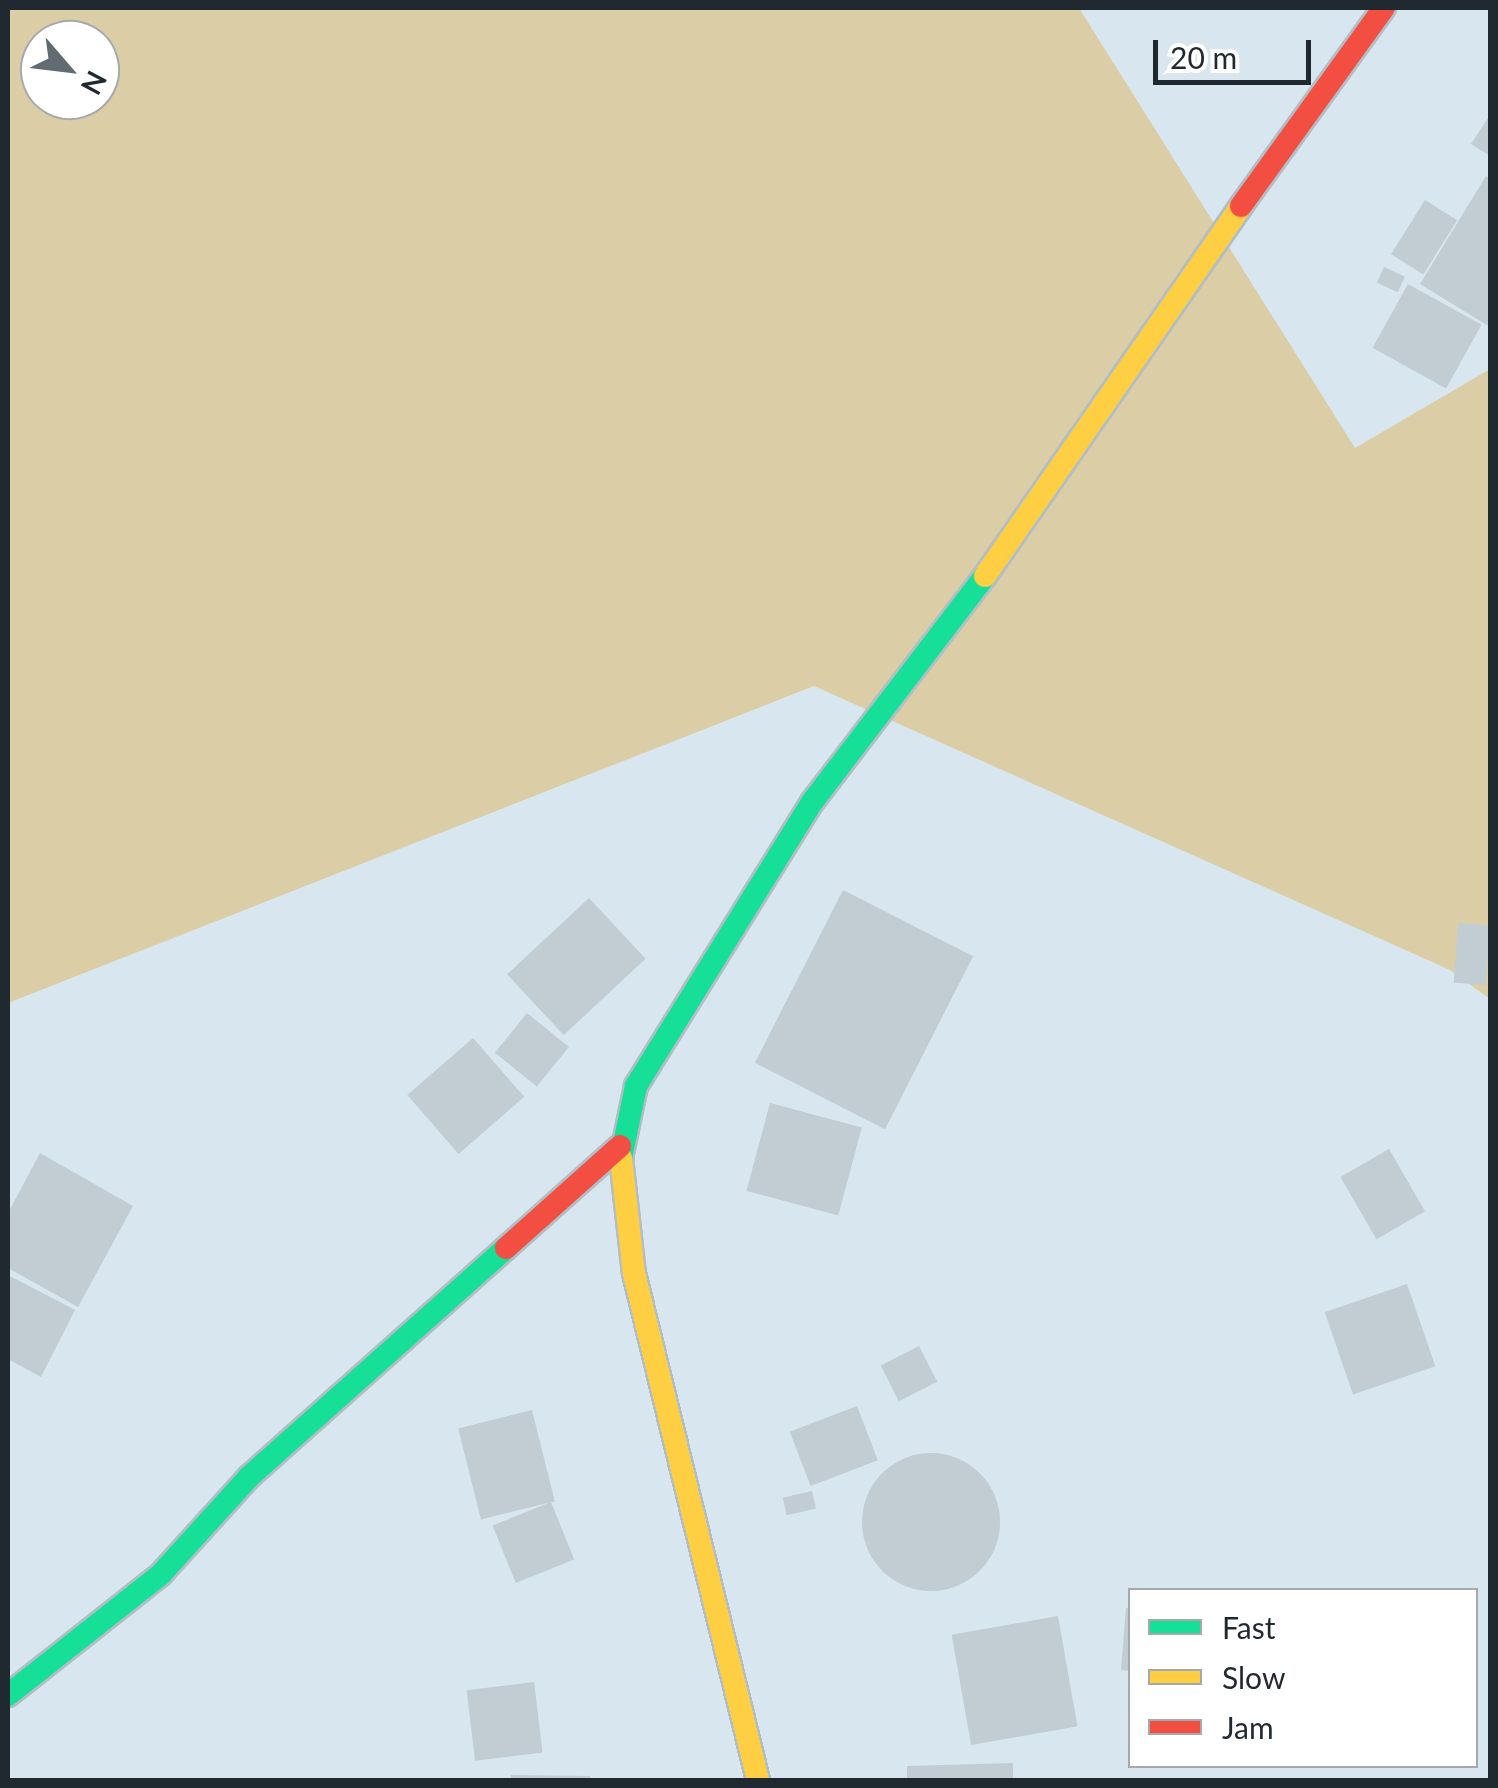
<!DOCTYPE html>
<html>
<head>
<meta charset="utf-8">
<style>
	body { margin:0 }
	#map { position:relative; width:1498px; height:1788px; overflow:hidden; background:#d8e6ef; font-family:Lato,sans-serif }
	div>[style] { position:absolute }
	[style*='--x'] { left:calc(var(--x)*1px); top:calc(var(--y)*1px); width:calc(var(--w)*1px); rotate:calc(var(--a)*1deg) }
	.green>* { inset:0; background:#dbcea7 }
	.building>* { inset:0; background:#c1ccd3; transform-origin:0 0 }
	.round { border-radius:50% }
	.roads { filter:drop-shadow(2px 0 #b2bdc4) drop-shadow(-2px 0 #b2bdc4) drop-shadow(0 2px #b2bdc4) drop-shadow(0 -2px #b2bdc4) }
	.fast>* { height:22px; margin:-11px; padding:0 11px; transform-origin:11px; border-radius:11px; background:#16e098 }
	.slow>* { height:22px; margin:-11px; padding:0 11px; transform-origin:11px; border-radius:11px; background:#ffcf43 }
	.jam>* { height:22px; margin:-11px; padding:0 11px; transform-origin:11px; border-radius:11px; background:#f24e42 }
	span { translate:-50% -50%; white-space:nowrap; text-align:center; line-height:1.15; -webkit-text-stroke:8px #fff; paint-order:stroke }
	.frame { position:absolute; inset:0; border:10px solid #1f292f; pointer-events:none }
	.legend { position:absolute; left:1128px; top:1588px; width:350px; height:180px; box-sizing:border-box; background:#fff; border:2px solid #a5a9ac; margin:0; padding:12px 18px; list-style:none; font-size:30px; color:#1f292f }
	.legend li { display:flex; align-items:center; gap:20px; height:50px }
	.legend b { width:50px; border:2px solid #a5a9ac }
	.north { position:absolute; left:20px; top:20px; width:100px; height:100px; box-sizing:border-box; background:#fff; border:2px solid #a5a9ac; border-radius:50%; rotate:118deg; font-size:28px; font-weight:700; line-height:40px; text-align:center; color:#1f292f }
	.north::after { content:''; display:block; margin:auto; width:35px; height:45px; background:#606b72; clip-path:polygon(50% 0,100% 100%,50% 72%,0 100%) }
	.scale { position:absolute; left:1153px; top:40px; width:158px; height:45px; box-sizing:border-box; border:5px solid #1f292f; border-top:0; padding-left:12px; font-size:30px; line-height:35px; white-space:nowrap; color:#1f292f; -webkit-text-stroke:8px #fff; paint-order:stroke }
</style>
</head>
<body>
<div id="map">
	<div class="green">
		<i style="clip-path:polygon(evenodd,8px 8px,1079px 8px,1355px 448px,1490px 369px,1490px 999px,1450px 970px,814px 686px,8px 1003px,8px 8px,40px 40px,100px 40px,100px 100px,40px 100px,40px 40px)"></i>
	</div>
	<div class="building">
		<i style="clip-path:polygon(1490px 115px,1490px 156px,1471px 144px)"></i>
		<i style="clip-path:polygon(1486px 176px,1490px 179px,1490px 327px,1420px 284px)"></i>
		<i style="left:1425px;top:200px;width:38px;height:64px;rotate:32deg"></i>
		<i style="left:1384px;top:267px;width:23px;height:17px;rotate:25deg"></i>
		<i style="left:1408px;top:284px;width:84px;height:73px;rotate:29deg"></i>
		<i style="left:843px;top:890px;width:146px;height:194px;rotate:27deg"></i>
		<i style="left:589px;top:898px;width:83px;height:112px;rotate:47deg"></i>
		<i style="left:1458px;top:923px;width:32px;height:60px;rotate:4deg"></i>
		<i style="left:527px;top:1013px;width:54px;height:51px;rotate:39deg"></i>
		<i style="left:473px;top:1038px;width:78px;height:87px;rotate:49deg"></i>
		<i style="left:770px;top:1103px;width:95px;height:91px;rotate:15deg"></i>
		<i style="left:1389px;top:1149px;width:72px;height:56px;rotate:60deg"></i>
		<i style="clip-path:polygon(40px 1153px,133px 1206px,78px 1307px,8px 1268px,8px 1213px)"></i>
		<i style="clip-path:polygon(8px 1275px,75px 1310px,41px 1377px,8px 1359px)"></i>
		<i style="left:1407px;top:1284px;width:87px;height:87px;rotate:71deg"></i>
		<i style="left:919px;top:1346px;width:40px;height:43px;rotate:63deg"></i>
		<i style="left:857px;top:1406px;width:58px;height:72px;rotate:69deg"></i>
		<i style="left:532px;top:1410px;width:94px;height:76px;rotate:76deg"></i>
		<i class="round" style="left:862px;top:1453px;width:138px;height:138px"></i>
		<i style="left:812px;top:1491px;width:18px;height:30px;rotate:77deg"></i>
		<i style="left:551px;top:1502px;width:62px;height:63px;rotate:68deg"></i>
		<i style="clip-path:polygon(1126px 1608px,1130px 1608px,1130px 1671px,1121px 1670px)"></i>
		<i style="left:1058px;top:1616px;width:112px;height:108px;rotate:80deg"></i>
		<i style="left:534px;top:1682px;width:71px;height:68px;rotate:83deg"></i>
		<i style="clip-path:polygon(1013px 1763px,1013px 1780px,907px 1780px,907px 1766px)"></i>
		<i style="clip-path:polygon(511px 1775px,590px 1776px,590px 1780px,511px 1780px)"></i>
	</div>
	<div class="roads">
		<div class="fast">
			<i style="--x:621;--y:1158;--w:74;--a:-78.2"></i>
			<i style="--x:636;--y:1086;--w:335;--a:-58.2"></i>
			<i style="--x:813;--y:801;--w:283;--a:-52.6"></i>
			<i style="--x:8;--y:1695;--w:195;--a:-38.3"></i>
			<i style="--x:161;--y:1574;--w:131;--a:-47.8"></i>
			<i style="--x:249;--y:1477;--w:344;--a:-41.7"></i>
		</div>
		<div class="slow">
			<i style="--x:985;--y:576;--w:450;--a:-55.3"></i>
			<i style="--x:621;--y:1158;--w:116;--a:83.6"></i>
			<i style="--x:634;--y:1273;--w:522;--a:76.26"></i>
		</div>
		<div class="jam">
			<i style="--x:1241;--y:206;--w:244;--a:-54.2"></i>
			<i style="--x:506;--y:1248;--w:153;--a:-41.8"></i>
		</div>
	</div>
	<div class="frame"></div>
	<ul class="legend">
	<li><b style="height:12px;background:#16e098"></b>Fast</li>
	<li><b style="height:12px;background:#ffcf43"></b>Slow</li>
	<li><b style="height:12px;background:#f24e42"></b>Jam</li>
	</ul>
	<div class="north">N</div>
	<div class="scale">20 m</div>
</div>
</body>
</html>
